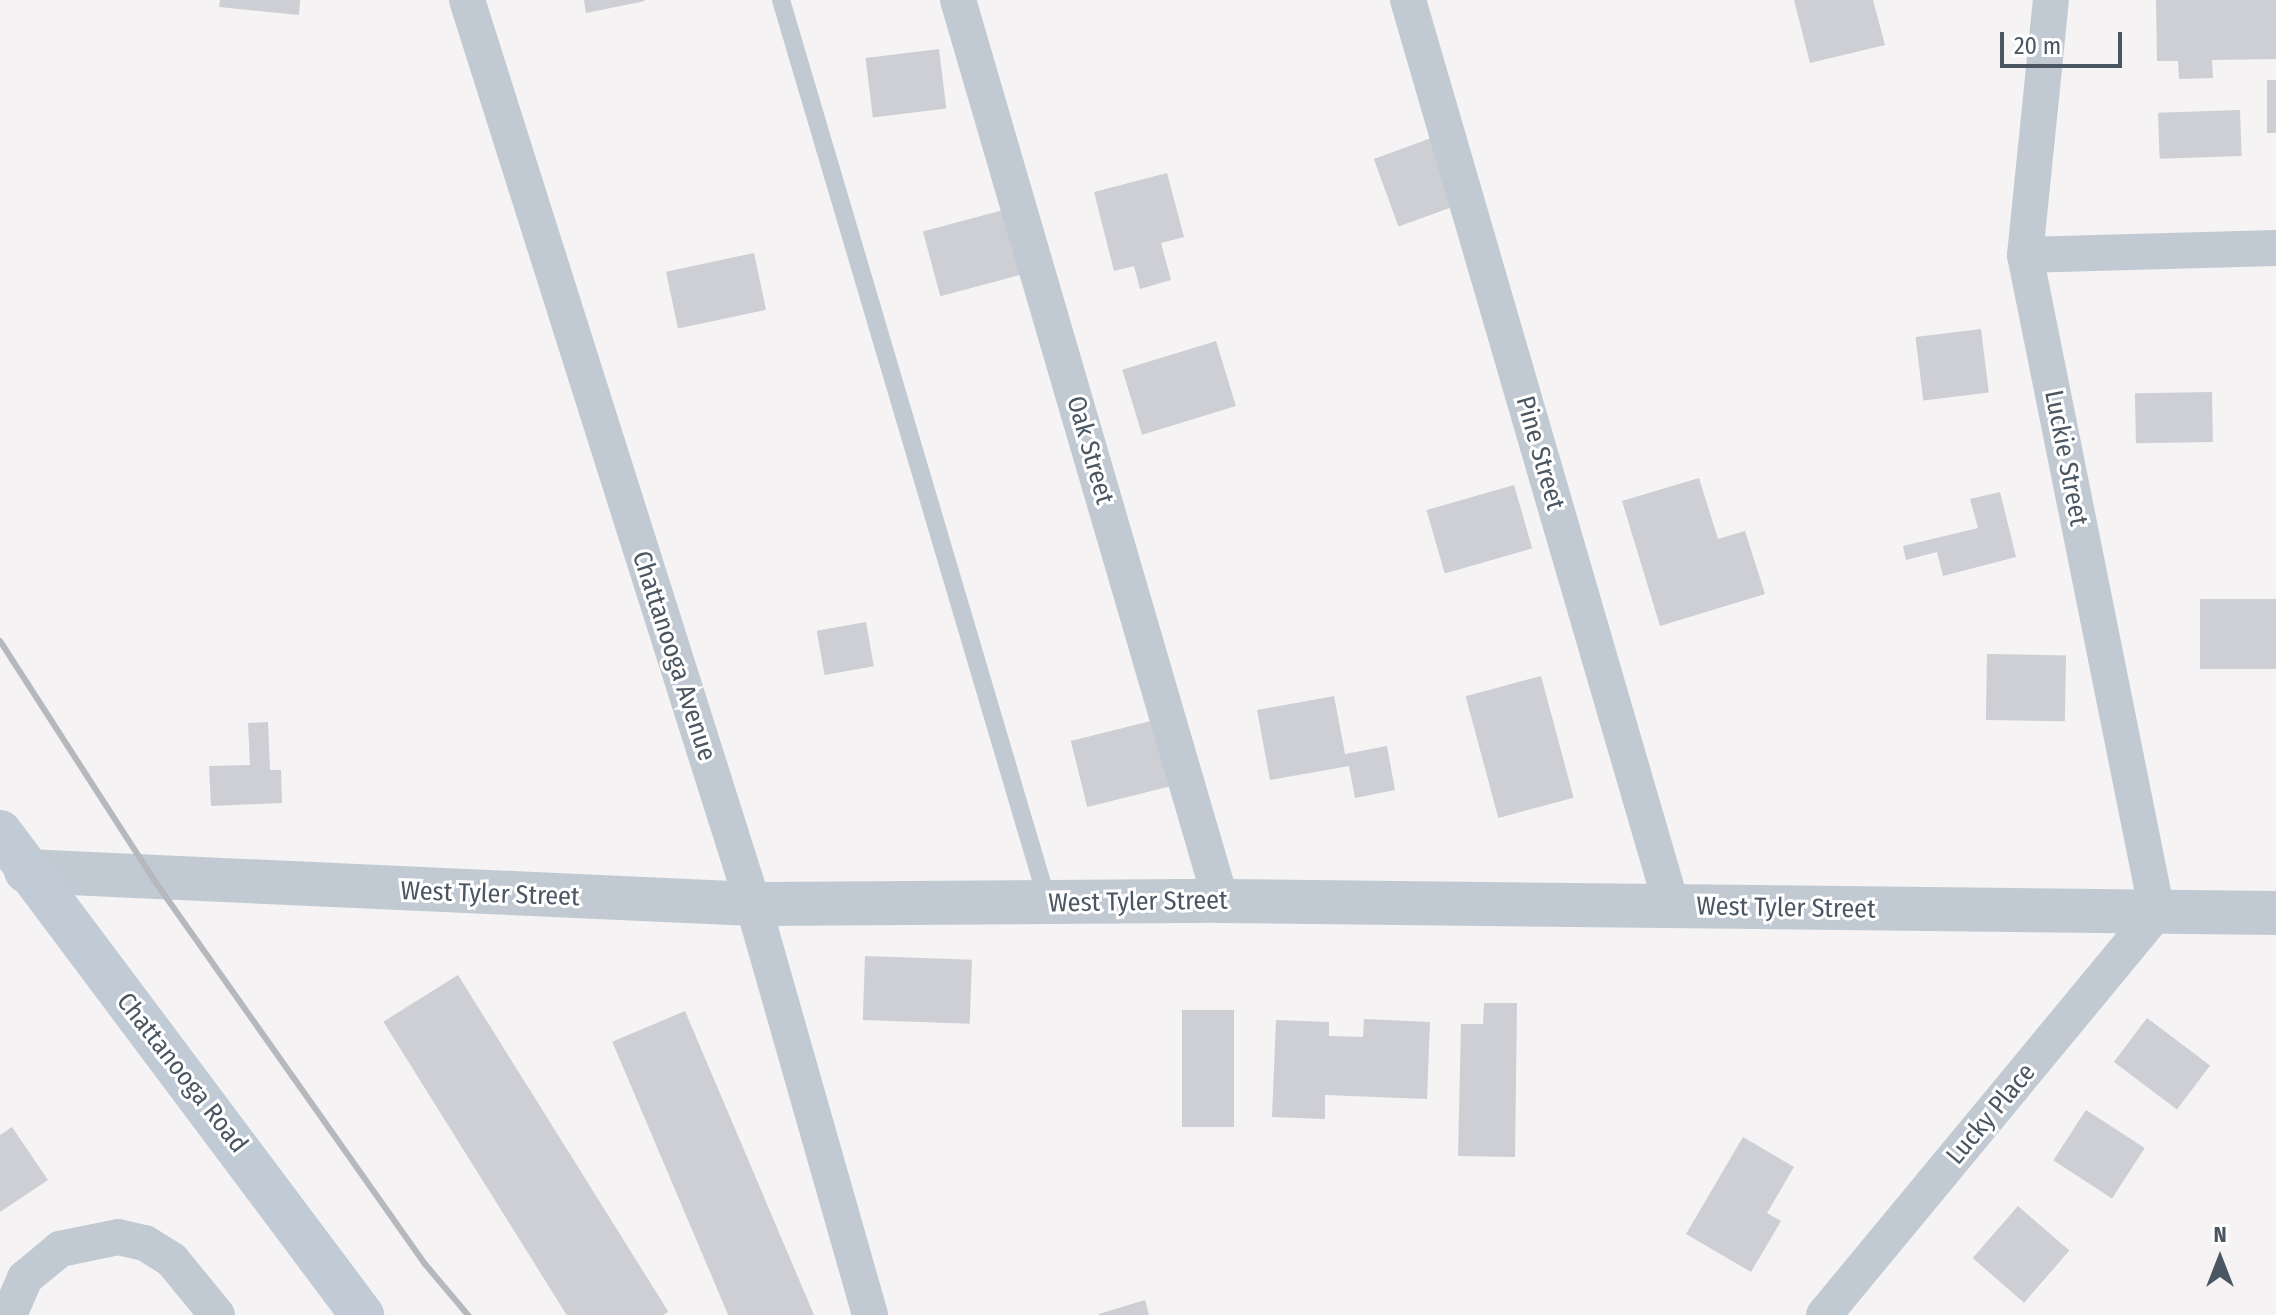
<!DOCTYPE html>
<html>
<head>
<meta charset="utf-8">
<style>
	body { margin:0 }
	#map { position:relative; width:2276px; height:1315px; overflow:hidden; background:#f5f3f3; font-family:"Fira Sans Condensed",sans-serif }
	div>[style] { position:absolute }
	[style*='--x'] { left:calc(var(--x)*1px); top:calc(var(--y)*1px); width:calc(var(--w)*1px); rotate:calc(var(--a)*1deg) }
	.building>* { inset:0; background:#cdcfd5; transform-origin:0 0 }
	.service>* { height:18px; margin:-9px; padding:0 9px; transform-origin:9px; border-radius:9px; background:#c1cad2 }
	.minor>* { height:36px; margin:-18px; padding:0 18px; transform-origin:18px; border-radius:18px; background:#c1cad2 }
	.tertiary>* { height:44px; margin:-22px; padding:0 22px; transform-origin:22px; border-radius:22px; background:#c1cad2 }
	.secondary>* { height:44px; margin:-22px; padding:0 22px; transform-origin:22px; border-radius:22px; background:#c1cbd6 }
	.rail>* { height:6px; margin:-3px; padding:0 3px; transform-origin:3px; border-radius:3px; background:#b5b8bd }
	span { translate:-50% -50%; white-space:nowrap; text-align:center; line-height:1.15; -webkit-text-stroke:6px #fff; paint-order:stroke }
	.street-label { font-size:26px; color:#4a5661 }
	.north { position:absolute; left:2180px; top:1219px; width:80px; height:80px; -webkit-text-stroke:6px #fff; paint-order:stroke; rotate:0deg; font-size:22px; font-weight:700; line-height:32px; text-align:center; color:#4a5661 }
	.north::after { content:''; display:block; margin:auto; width:28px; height:36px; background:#4a5661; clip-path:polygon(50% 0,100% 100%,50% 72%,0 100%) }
	.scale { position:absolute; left:2000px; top:32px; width:122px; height:36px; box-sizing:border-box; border:4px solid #4a5661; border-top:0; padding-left:10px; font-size:24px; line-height:28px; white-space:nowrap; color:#4a5661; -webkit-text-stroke:6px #fff; paint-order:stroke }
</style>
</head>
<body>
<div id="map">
	<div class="building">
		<i style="clip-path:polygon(220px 0,300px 0,299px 15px,219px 7px)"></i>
		<i style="clip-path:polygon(584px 0,644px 0,645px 1px,586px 13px)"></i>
		<i style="clip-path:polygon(1794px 0,1873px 0,1885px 45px,1810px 63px)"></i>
		<i style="clip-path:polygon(2156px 0,2276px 0,2276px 59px,2212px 60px,2213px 78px,2179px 79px,2178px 61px,2157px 61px)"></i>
		<i style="left:939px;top:49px;width:60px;height:74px;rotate:83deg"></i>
		<i style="left:2267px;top:80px;width:9px;height:53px"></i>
		<i style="left:2240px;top:110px;width:46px;height:82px;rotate:88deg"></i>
		<i style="left:1434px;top:137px;width:72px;height:64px;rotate:70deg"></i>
		<i style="clip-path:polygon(1167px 173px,1184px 237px,1161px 243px,1171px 280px,1140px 289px,1134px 266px,1114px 271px,1094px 192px)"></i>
		<i style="left:1007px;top:209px;width:67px;height:87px;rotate:75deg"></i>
		<i style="left:754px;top:253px;width:58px;height:90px;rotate:78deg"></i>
		<i style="left:1981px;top:329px;width:64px;height:66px;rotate:83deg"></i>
		<i style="left:1216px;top:341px;width:68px;height:98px;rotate:73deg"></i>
		<i style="left:2212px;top:392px;width:50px;height:77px;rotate:89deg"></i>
		<i style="clip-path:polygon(1699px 478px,1718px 539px,1745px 531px,1765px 594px,1660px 626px,1622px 501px)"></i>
		<i style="left:1514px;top:485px;width:66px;height:91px;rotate:74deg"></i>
		<i style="clip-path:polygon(2000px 492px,2016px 557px,1943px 576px,1937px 552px,1906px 560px,1903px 546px,1978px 528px,1970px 499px)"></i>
		<i style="left:2276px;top:599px;width:70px;height:76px;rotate:90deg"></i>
		<i style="left:866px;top:622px;width:45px;height:50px;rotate:80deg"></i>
		<i style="left:1987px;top:654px;width:79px;height:66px;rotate:1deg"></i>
		<i style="left:1541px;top:676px;width:126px;height:78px;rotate:75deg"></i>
		<i style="clip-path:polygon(1334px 696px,1345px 754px,1387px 746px,1395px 790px,1355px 798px,1349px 766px,1270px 780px,1257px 710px)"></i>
		<i style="left:1163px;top:718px;width:68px;height:95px;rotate:76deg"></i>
		<i style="clip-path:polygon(268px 722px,270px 770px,281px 770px,282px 803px,211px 806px,209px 766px,250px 765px,248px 723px)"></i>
		<i style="left:865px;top:956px;width:107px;height:64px;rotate:2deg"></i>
		<i style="left:458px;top:975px;width:397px;height:88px;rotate:58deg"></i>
		<i style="clip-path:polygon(1484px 1003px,1517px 1003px,1515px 1157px,1458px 1156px,1461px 1024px,1483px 1024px)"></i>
		<i style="left:1234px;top:1010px;width:117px;height:52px;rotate:90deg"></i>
		<i style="left:685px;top:1011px;width:330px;height:79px;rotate:67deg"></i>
		<i style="left:2147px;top:1018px;width:79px;height:55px;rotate:37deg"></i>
		<i style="clip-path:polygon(1364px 1019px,1430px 1022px,1427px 1099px,1325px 1095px,1325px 1119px,1272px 1117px,1276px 1020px,1329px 1022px,1329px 1036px,1363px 1037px)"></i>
		<i style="left:2086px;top:1110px;width:70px;height:60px;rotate:33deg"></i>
		<i style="clip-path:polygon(12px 1127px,48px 1180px,0 1212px,0 1135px)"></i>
		<i style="clip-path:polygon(1743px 1137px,1794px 1167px,1767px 1213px,1781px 1221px,1751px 1272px,1686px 1234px)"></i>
		<i style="left:2018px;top:1206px;width:68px;height:69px;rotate:41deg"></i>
		<i style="clip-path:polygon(1145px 1300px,1149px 1315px,1099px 1315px,1099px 1314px)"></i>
	</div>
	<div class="service">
		<i style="--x:781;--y:0;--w:942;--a:73.53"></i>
	</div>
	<div class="minor">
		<i style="--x:467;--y:0;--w:948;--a:72.44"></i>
		<i style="--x:753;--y:904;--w:427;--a:74.1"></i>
		<i style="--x:958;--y:0;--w:939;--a:73.73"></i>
		<i style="--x:1408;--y:0;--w:945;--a:73.77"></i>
		<i style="--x:2025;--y:255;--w:251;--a:-1.6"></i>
		<i style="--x:9;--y:1315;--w:40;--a:-66.6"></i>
		<i style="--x:25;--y:1278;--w:45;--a:-39.6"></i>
		<i style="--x:60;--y:1249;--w:59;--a:-11.7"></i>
		<i style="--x:118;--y:1237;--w:28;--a:13"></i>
		<i style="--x:145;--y:1243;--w:32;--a:32"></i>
		<i style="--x:172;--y:1260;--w:71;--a:50.7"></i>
		<i style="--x:1824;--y:1315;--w:523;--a:-50.43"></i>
		<i style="--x:2157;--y:912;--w:670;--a:-101.36"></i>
		<i style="--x:2025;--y:255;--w:256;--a:-84.2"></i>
	</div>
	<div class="tertiary">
		<i style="--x:26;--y:871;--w:728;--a:2.6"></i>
		<i style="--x:753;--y:904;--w:468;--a:-0.4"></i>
		<i style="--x:1221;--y:901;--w:1055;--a:0.65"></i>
	</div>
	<div class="secondary">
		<i style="--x:0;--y:832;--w:604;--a:53.15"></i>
	</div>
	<div class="rail">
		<i style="--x:0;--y:641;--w:284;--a:57.2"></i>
		<i style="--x:154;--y:880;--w:470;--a:54.8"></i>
		<i style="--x:425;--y:1264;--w:67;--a:49.9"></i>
	</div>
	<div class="street-label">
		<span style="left:1090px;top:450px;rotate:74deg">Oak Street</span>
		<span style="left:1540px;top:453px;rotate:74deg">Pine Street</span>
		<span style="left:2066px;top:458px;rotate:79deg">Luckie Street</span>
		<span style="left:674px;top:656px;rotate:72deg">Chattanooga Avenue</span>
		<span style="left:490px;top:894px;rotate:2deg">West Tyler Street</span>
		<span style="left:1138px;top:902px;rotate:-1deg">West Tyler Street</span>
		<span style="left:1786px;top:908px;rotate:1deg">West Tyler Street</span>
		<span style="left:182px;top:1073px;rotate:52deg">Chattanooga Road</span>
		<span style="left:1991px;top:1114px;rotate:-50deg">Lucky Place</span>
	</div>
	<div class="north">N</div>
	<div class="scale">20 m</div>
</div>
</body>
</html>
